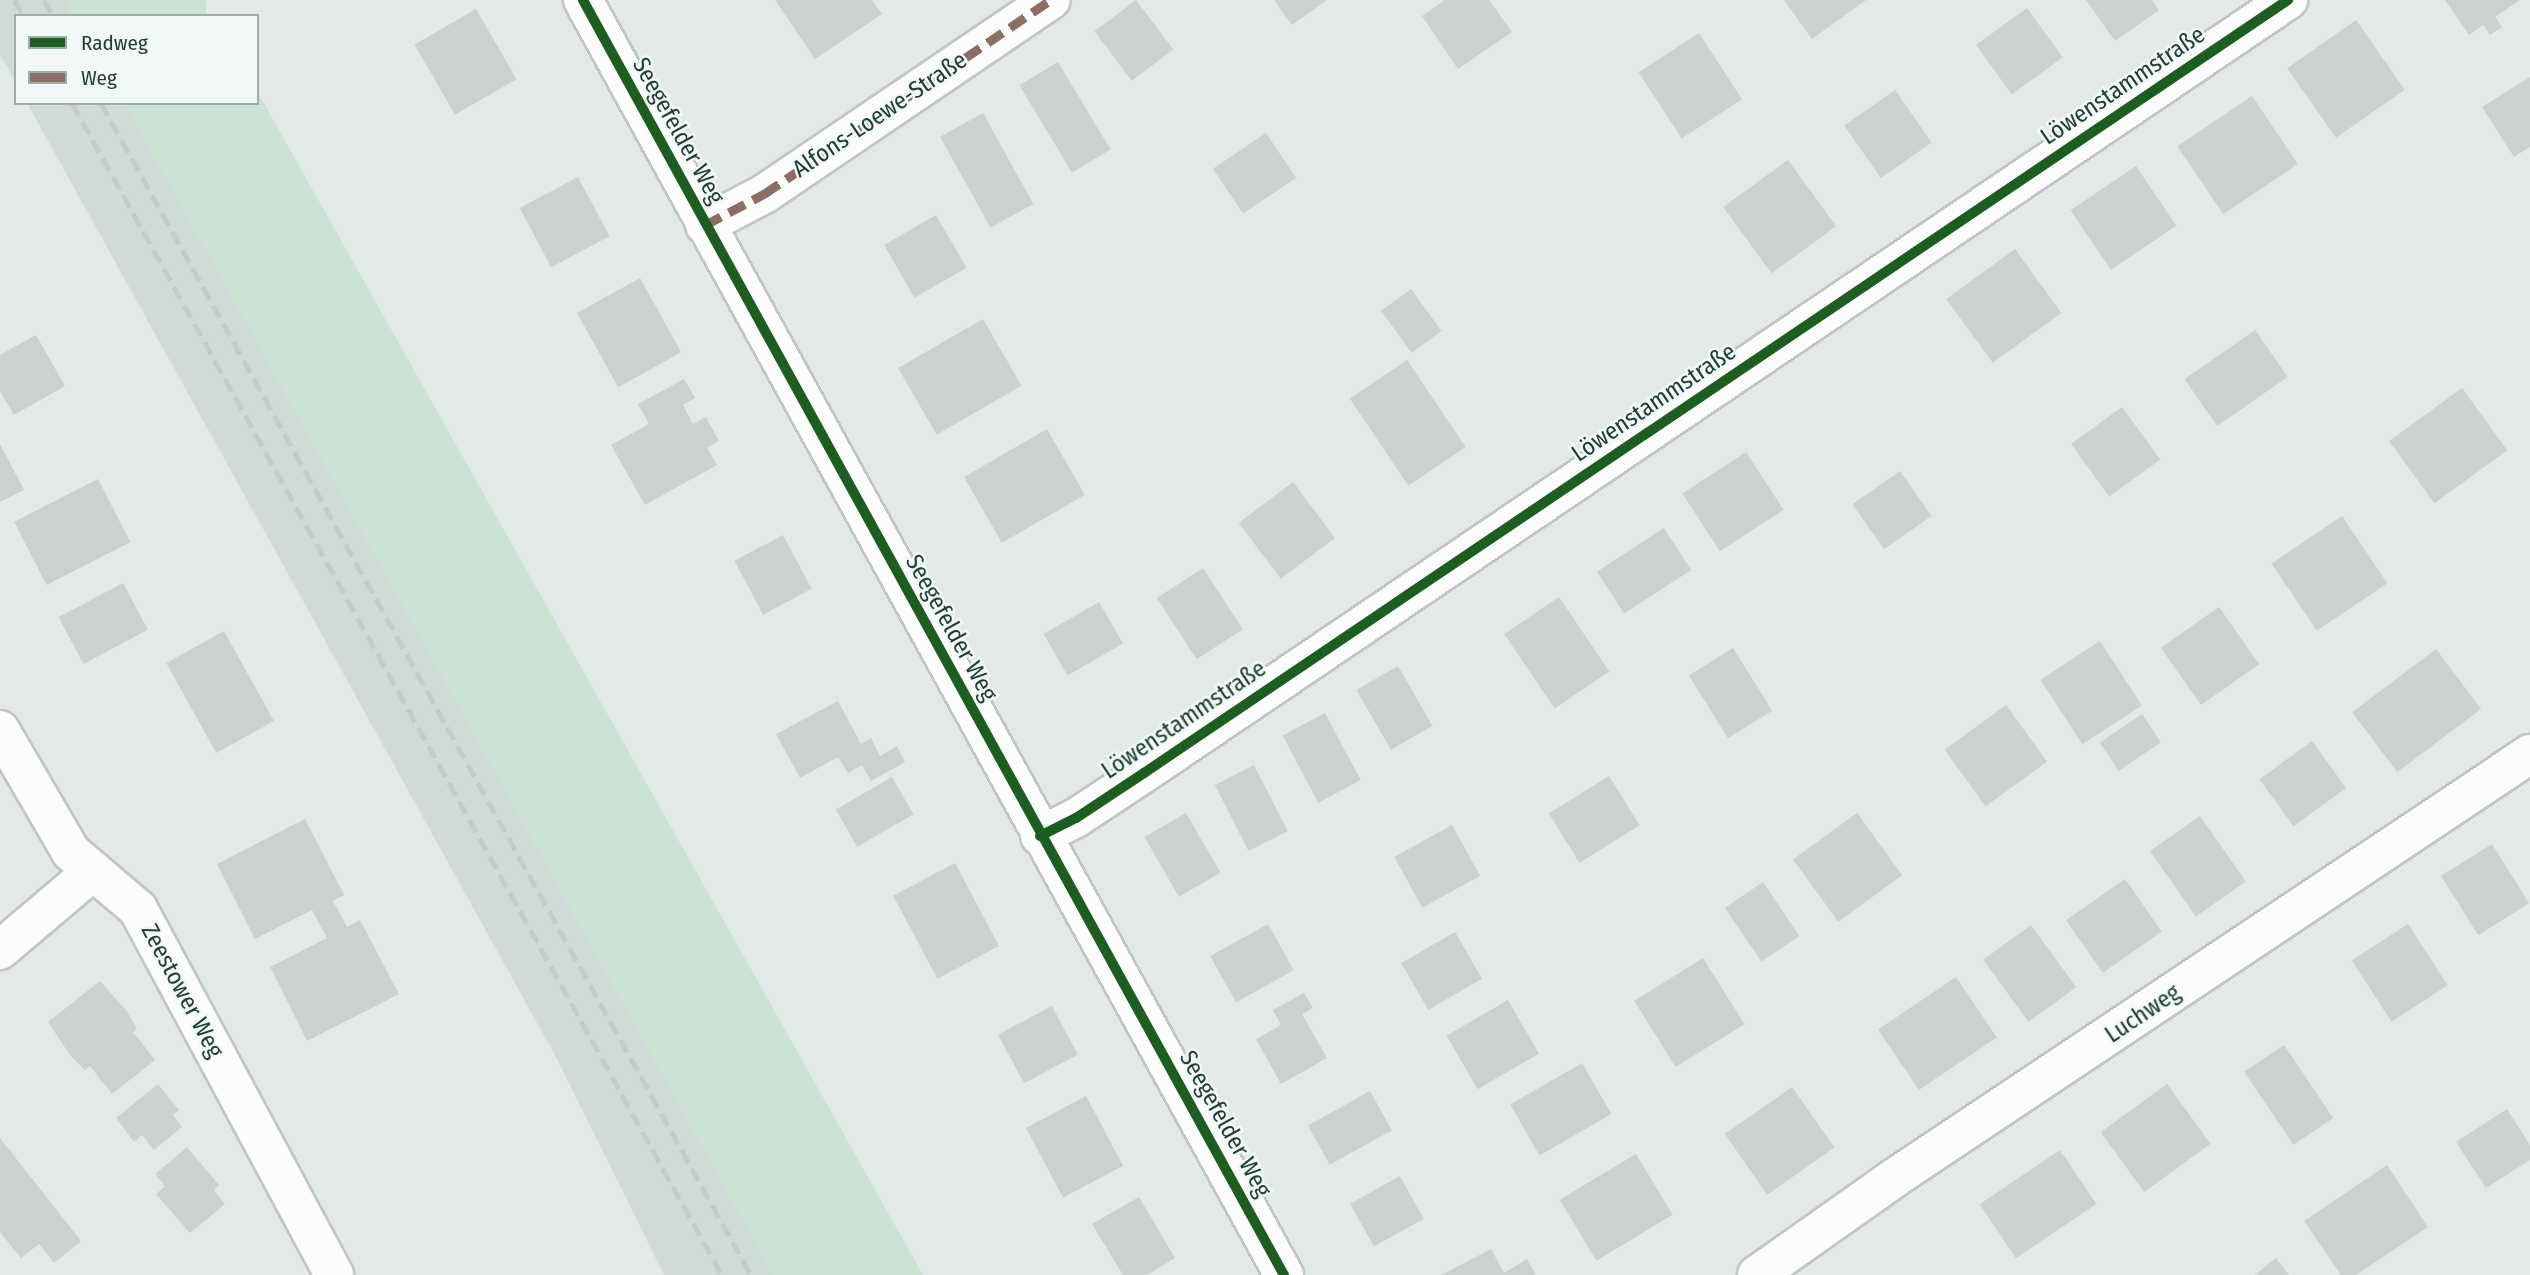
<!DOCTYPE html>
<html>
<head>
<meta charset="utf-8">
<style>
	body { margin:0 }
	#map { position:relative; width:2530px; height:1275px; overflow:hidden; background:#e3e9e6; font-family:"Fira Sans Condensed",sans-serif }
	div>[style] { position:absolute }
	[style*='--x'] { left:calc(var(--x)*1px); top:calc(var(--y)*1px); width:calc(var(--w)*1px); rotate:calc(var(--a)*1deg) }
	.built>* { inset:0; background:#d0dbd7 }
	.green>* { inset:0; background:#cbe3d4; transform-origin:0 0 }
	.building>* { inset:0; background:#ccd1cf; transform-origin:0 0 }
	.roads { filter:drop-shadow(2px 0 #c0c6c4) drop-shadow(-2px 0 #c0c6c4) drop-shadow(0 2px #c0c6c4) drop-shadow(0 -2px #c0c6c4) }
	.street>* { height:38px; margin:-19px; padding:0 19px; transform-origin:19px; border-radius:19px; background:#fbfcfb }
	.secondary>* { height:38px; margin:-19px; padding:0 19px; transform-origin:19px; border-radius:19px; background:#fbfcfb }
	.rail>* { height:5px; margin-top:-2.5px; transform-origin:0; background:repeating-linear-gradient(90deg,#c6cac9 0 14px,transparent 0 21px) }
	.quiet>* { height:9px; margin-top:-4.5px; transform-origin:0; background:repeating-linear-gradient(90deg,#8d6e63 0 18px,transparent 0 27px) }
	.cycleway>* { height:10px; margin:-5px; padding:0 5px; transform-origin:5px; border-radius:5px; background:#1b5e20 }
	span { translate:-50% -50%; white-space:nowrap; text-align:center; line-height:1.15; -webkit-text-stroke:5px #f1f8f5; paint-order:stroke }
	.street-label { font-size:24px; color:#203d37 }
	.legend { position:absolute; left:14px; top:14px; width:245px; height:91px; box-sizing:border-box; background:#f1f8f5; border:2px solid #9dada9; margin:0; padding:9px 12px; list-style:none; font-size:21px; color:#203d37 }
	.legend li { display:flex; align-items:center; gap:14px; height:35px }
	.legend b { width:35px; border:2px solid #9dada9 }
</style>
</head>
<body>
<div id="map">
	<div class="built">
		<i style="clip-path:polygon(0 0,68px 0,76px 16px,16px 16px,16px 82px,0 54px)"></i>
		<i style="clip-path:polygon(27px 103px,125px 103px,774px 1275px,664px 1275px,557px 1059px)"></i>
	</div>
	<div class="green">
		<i style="left:68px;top:0;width:138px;height:18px"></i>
		<i style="clip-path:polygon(257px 91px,923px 1275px,774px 1275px,125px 103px,257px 103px)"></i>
	</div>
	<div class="building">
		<i style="clip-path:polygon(775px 0,872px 0,882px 14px,815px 59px)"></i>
		<i style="left:1136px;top:0;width:62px;height:52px;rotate:53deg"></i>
		<i style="clip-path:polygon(1274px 0,1327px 0,1292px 25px)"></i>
		<i style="clip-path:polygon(1445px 0,1489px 0,1512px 32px,1458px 69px,1422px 16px)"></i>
		<i style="clip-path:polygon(1784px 0,1866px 0,1812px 39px)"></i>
		<i style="clip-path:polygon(2086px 0,2152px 0,2159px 10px,2115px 41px)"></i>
		<i style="clip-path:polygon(2445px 0,2520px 0,2495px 17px,2502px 27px,2490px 35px,2483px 25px,2469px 35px)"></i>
		<i style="left:2027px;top:8px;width:61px;height:63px;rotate:54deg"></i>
		<i style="left:476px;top:9px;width:81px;height:71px;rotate:60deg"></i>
		<i style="left:2356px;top:20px;width:85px;height:84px;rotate:55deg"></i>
		<i style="left:1699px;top:33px;width:79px;height:72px;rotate:57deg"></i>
		<i style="left:1058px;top:62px;width:102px;height:45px;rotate:59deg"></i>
		<i style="clip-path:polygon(2530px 77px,2530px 147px,2514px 157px,2482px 107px)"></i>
		<i style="left:1895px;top:90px;width:64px;height:62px;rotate:55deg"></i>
		<i style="left:2252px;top:96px;width:82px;height:90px;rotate:56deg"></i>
		<i style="left:983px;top:113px;width:104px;height:49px;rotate:61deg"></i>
		<i style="left:1266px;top:133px;width:54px;height:64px;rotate:56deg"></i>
		<i style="left:1788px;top:160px;width:82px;height:80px;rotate:54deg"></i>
		<i style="left:2136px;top:166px;width:72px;height:79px;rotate:56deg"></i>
		<i style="left:578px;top:177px;width:67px;height:66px;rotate:62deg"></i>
		<i style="left:936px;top:215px;width:61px;height:60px;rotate:60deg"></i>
		<i style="left:2015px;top:249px;width:79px;height:85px;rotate:54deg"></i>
		<i style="left:640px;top:278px;width:85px;height:72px;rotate:61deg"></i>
		<i style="left:1411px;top:289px;width:52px;height:37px;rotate:54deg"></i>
		<i style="left:983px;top:319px;width:77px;height:98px;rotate:60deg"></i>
		<i style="left:2255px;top:330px;width:57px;height:86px;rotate:55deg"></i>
		<i style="clip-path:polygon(36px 335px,65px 386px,14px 415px,0 391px,0 355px)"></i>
		<i style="left:1407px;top:360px;width:105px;height:69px;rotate:56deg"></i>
		<i style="clip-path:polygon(684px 379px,695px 398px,683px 405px,693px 424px,706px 417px,719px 441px,707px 448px,717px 465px,645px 505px,611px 445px,649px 424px,638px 404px)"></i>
		<i style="left:2462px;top:388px;width:77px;height:90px;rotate:54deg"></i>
		<i style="left:2122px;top:407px;width:65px;height:63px;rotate:54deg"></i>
		<i style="left:1047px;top:429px;width:76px;height:96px;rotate:60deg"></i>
		<i style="clip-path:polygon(0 444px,24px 490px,0 502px)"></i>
		<i style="left:1746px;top:452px;width:69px;height:76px;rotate:57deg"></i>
		<i style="left:1900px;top:471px;width:55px;height:58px;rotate:55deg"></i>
		<i style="left:98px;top:479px;width:71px;height:94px;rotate:63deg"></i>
		<i style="left:1293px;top:482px;width:70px;height:68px;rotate:53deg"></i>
		<i style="left:2342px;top:516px;width:81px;height:85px;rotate:56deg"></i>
		<i style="left:1664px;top:528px;width:50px;height:80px;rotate:57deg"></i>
		<i style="left:783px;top:535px;width:61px;height:55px;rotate:62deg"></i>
		<i style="left:1203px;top:568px;width:73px;height:55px;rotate:57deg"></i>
		<i style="left:123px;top:583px;width:53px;height:73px;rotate:62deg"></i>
		<i style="left:1559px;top:597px;width:90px;height:66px;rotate:56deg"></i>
		<i style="left:1099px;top:602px;width:48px;height:64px;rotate:60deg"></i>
		<i style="left:2219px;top:607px;width:70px;height:71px;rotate:55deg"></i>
		<i style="left:224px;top:631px;width:103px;height:66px;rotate:61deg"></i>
		<i style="left:2100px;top:641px;width:77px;height:71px;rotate:57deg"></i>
		<i style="left:1733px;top:648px;width:74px;height:52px;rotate:58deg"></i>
		<i style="left:2436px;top:649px;width:75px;height:105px;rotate:53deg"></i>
		<i style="left:1398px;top:666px;width:69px;height:48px;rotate:60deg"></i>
		<i style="clip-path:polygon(838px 701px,861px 744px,871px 738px,880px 756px,897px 746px,905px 762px,871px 781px,862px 765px,848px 773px,838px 757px,800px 778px,776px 734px)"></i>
		<i style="left:2006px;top:705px;width:70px;height:76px;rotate:54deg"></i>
		<i style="left:1325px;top:713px;width:76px;height:48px;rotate:62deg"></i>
		<i style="left:2142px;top:714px;width:34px;height:51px;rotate:56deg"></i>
		<i style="left:2312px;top:741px;width:58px;height:65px;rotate:54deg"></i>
		<i style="left:1254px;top:765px;width:74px;height:44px;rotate:63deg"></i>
		<i style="left:1609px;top:776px;width:58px;height:71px;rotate:58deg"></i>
		<i style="left:892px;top:777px;width:43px;height:65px;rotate:60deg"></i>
		<i style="left:1186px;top:813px;width:69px;height:48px;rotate:60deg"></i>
		<i style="left:1857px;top:813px;width:77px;height:79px;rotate:54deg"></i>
		<i style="left:2200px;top:816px;width:80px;height:61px;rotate:55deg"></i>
		<i style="clip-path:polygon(305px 819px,344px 895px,333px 901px,347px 927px,360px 920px,399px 994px,307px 1041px,270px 967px,327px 938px,312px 910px,255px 939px,217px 864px)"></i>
		<i style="left:1452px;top:825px;width:58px;height:66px;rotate:61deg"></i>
		<i style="left:2492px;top:844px;width:70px;height:60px;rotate:58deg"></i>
		<i style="left:955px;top:863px;width:94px;height:70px;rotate:62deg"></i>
		<i style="left:2125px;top:879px;width:64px;height:72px;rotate:55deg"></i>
		<i style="left:1763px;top:882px;width:65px;height:46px;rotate:56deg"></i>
		<i style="left:1268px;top:924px;width:53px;height:66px;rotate:61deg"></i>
		<i style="left:2408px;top:924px;width:73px;height:67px;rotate:57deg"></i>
		<i style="left:2031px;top:925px;width:77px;height:59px;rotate:54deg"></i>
		<i style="left:1455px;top:932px;width:54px;height:62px;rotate:60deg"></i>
		<i style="left:1703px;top:958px;width:78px;height:81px;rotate:58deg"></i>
		<i style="left:1956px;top:977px;width:73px;height:94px;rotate:56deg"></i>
		<i style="clip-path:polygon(100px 981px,126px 1010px,137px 1029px,133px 1032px,155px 1060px,112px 1094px,90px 1066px,85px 1070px,70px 1055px,48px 1022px)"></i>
		<i style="clip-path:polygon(1304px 993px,1313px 1008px,1302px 1014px,1327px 1058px,1281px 1084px,1256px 1039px,1281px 1025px,1273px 1010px)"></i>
		<i style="left:1508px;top:1000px;width:62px;height:71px;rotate:60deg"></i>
		<i style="left:1052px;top:1006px;width:55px;height:61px;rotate:62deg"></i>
		<i style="left:2284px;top:1045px;width:88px;height:48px;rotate:56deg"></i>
		<i style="left:1582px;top:1063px;width:59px;height:83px;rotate:60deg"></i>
		<i style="clip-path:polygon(158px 1084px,179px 1110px,173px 1115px,182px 1127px,154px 1150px,142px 1135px,134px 1142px,116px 1118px)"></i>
		<i style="left:2167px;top:1084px;width:74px;height:82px;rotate:54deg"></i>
		<i style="left:1792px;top:1087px;width:74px;height:82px;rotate:55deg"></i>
		<i style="left:1370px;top:1091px;width:45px;height:71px;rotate:61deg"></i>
		<i style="left:1086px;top:1096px;width:79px;height:68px;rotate:62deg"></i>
		<i style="clip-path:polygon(2507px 1109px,2530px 1145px,2530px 1160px,2486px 1188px,2456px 1142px)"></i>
		<i style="clip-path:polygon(0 1138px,81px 1241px,54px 1263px,39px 1244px,21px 1258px,0 1232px)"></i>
		<i style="clip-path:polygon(187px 1147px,219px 1185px,214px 1190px,225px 1204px,190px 1233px,156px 1194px,165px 1186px,155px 1174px)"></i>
		<i style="left:2060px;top:1150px;width:65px;height:97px;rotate:56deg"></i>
		<i style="left:1636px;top:1154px;width:71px;height:89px;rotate:59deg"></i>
		<i style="clip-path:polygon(2387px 1165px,2428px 1227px,2356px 1275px,2341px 1275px,2304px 1221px)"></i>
		<i style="left:1400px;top:1176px;width:49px;height:57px;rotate:61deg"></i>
		<i style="clip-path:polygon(1139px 1197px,1175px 1258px,1147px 1275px,1123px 1275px,1092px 1224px)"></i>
		<i style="clip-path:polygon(1491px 1249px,1504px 1273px,1527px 1259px,1536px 1275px,1441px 1275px)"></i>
		<i style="clip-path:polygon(2276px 1258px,2289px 1275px,2255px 1275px)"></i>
	</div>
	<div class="roads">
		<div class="street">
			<i style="--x:705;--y:225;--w:67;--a:-27.7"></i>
			<i style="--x:764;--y:194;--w:346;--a:-34.1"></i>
			<i style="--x:0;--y:730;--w:141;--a:59.8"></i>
			<i style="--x:71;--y:852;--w:88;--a:40.4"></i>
			<i style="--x:138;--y:909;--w:415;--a:61.8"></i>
			<i style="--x:1040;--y:836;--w:40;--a:-26.6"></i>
			<i style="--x:1076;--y:818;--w:82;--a:-33.5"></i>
			<i style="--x:1144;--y:773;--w:1381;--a:-34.05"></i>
			<i style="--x:0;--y:950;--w:122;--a:-40.3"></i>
			<i style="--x:1757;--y:1275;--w:166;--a:-35.2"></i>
			<i style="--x:1893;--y:1179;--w:766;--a:-33.71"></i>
		</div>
		<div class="secondary">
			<i style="--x:583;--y:0;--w:1455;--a:61.2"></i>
		</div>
	</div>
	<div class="rail">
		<i style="--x:15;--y:0;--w:18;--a:63"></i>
		<i style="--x:44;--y:0;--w:18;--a:61"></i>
		<i style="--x:72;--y:103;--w:1340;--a:60.99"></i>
		<i style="--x:101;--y:103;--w:1340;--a:60.99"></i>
	</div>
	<div class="quiet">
		<i style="--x:705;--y:225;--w:67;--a:-27.7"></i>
		<i style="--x:764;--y:194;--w:346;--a:-34.1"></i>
	</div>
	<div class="cycleway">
		<i style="--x:583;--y:0;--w:1455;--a:61.2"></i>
		<i style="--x:1040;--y:836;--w:40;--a:-26.6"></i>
		<i style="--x:1076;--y:818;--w:82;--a:-33.5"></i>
		<i style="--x:1144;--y:773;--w:1381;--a:-34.05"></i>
	</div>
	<div class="street-label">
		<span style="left:2123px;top:86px;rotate:-34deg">Löwenstammstraße</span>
		<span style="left:880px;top:115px;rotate:-34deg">Alfons-Loewe-Straße</span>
		<span style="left:678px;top:131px;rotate:61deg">Seegefelder Weg</span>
		<span style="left:1654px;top:403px;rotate:-34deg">Löwenstammstraße</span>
		<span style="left:951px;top:628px;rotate:61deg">Seegefelder Weg</span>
		<span style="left:1184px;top:720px;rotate:-34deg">Löwenstammstraße</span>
		<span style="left:182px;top:991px;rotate:62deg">Zeestower Weg</span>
		<span style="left:2143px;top:1014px;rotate:-34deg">Luchweg</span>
		<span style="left:1225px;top:1124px;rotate:61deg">Seegefelder Weg</span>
	</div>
	<ul class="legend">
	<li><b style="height:9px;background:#1b5e20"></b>Radweg</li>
	<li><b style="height:9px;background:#8d6e63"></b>Weg</li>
	</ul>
</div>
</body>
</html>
